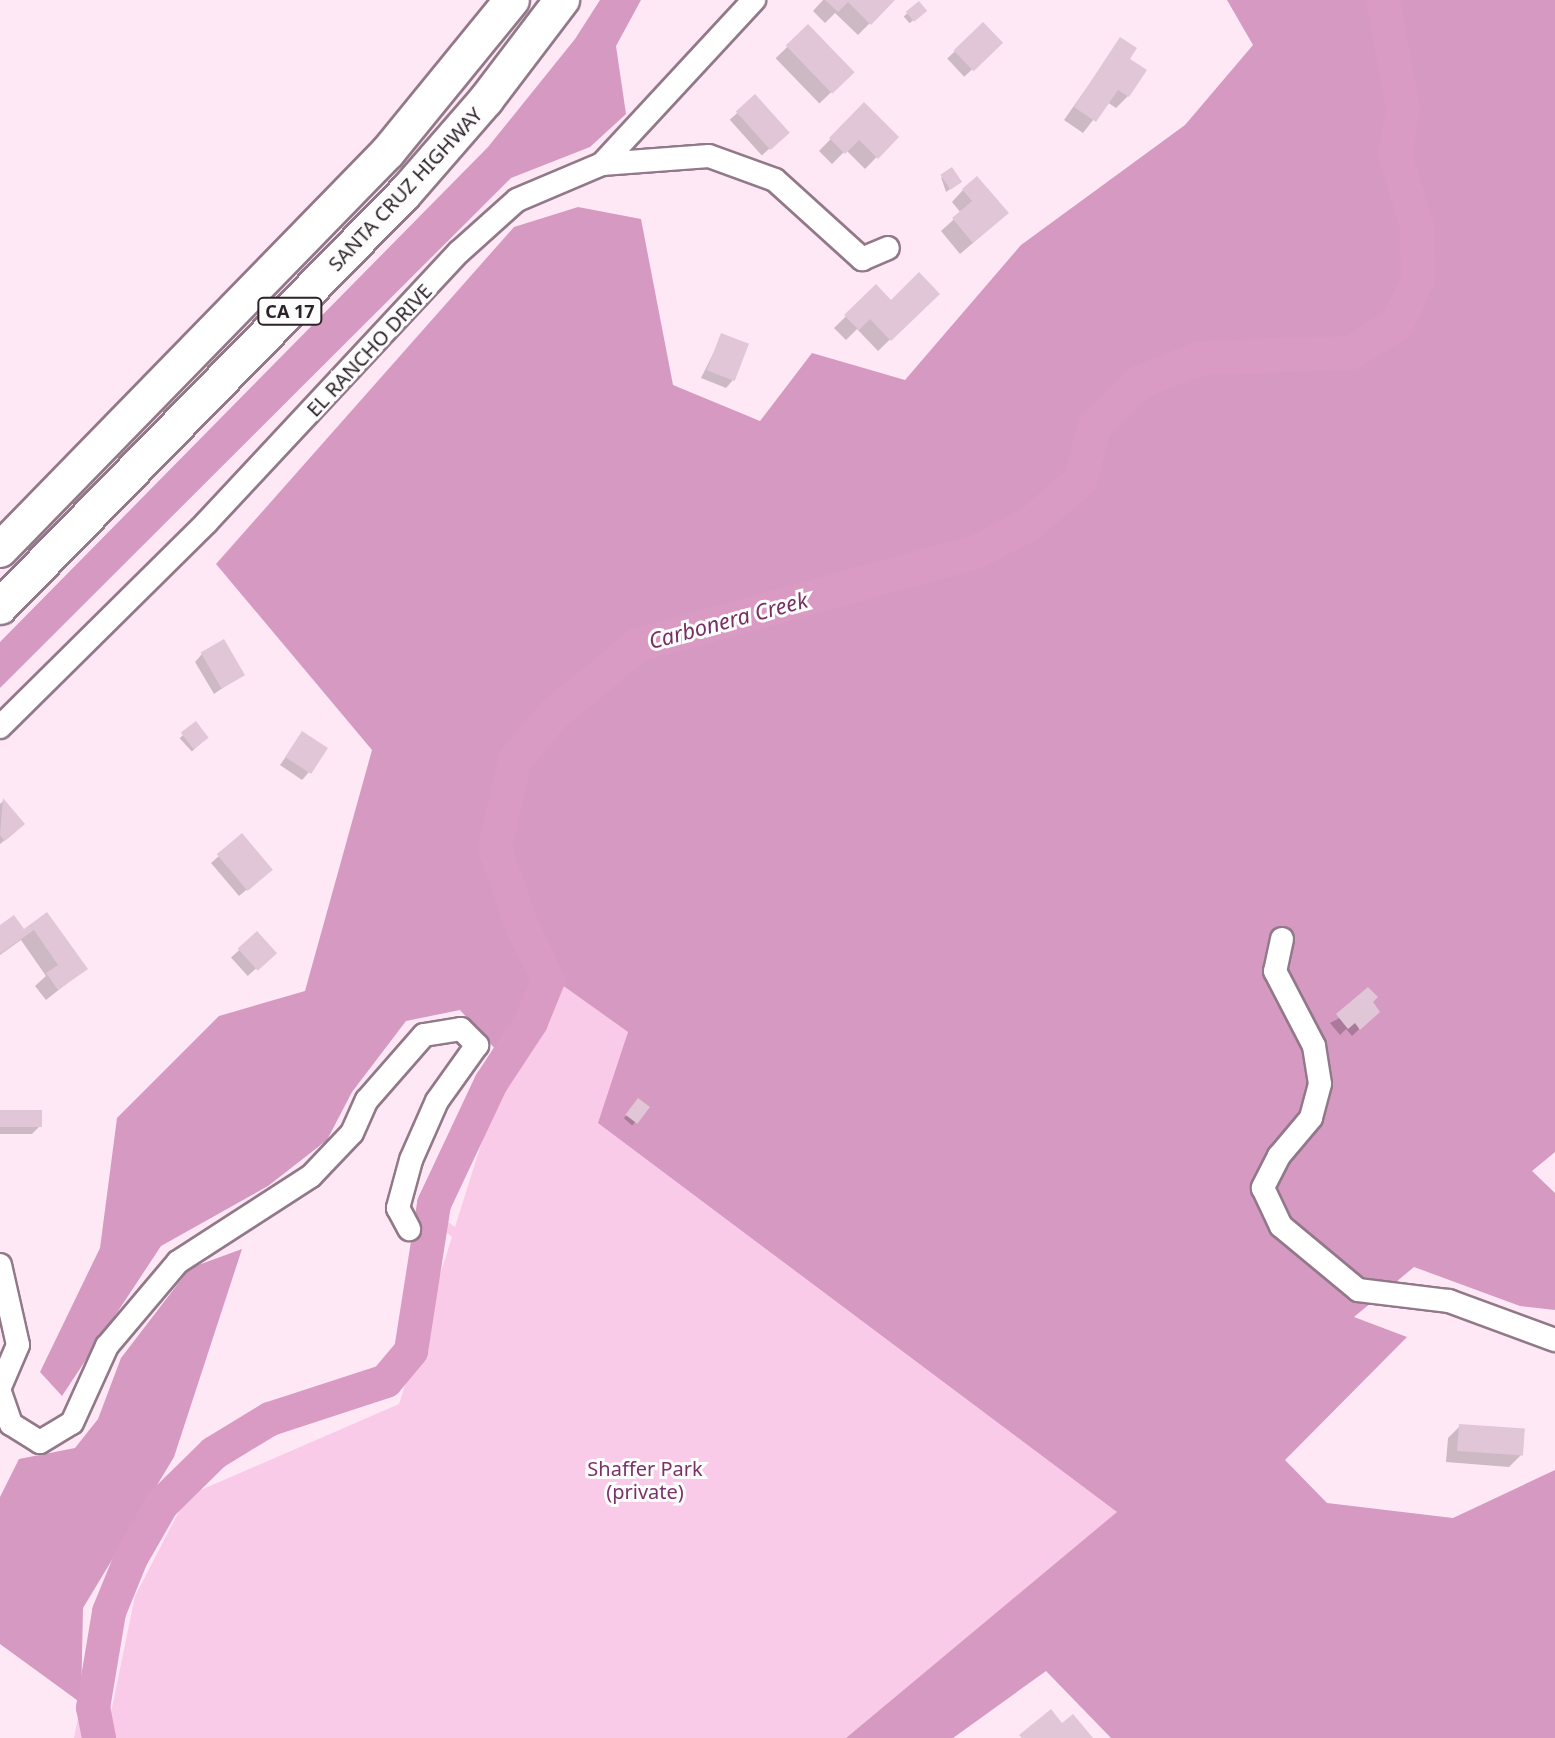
<!DOCTYPE html>
<html>
<head>
<meta charset="utf-8">
<style>
	body { margin:0 }
	#map { position:relative; width:1555px; height:1738px; overflow:hidden; background:#ffe8f6; font-family:"Noto Sans",sans-serif }
	div>[style] { position:absolute }
	[style*='--x'] { left:calc(var(--x)*1px); top:calc(var(--y)*1px); width:calc(var(--w)*1px); rotate:calc(var(--a)*1deg) }
	.green>* { inset:0; background:#f9cbe8 }
	.forest>* { inset:0; background:#d699c1 }
	.shadow>* { inset:0; background:#0003; transform-origin:0 0 }
	.river>* { height:34px; margin:-17px; padding:0 17px; transform-origin:17px; border-radius:17px; background:#d99bc4 }
	.building>* { inset:0; background:#e1c6d7; transform-origin:0 0 }
	.roads { filter:drop-shadow(2px 0 #927989) drop-shadow(-2px 0 #927989) drop-shadow(0 2px #927989) drop-shadow(0 -2px #927989) }
	.minor>* { height:22px; margin:-11px; padding:0 11px; transform-origin:11px; border-radius:11px; background:#fff }
	.highway>* { height:34px; margin:-17px; padding:0 17px; transform-origin:17px; border-radius:17px; background:#fff }
	span { translate:-50% -50%; white-space:nowrap; text-align:center; line-height:1.15; -webkit-text-stroke:6px #fdfdfd; paint-order:stroke }
	.shield-label span { padding:2px 6px; background:#fdfdfd; border:2px solid; border-radius:6px; -webkit-text-stroke-width:0 }
	.shield-label { font-size:18px; color:#2d2229; font-weight:700 }
	.street-label { font-size:20px; color:#2d2229 }
	.park-label { font-size:20px; color:#7b3367 }
	.water-label { font-size:22px; color:#783063; font-style:italic }
</style>
</head>
<body>
<div id="map">
	<div class="green">
		<i style="clip-path:polygon(537px 966px,628px 1032px,622px 1052px,631px 1063px,1118px 1512px,846px 1738px,74px 1738px,81px 1703px,109px 1722px,135px 1596px,187px 1496px,399px 1404px,452px 1237px,442px 1229px,444px 1219px,455px 1227px)"></i>
	</div>
	<div class="forest">
		<i style="clip-path:polygon(600px 0,641px 0,616px 46px,626px 114px,590px 147px,511px 178px,0 688px,0 642px,488px 147px,575px 39px)"></i>
		<i style="clip-path:polygon(1227px 0,1555px 0,1555px 1152px,1532px 1171px,1555px 1193px,1555px 1310px,1520px 1306px,1414px 1267px,1354px 1317px,1407px 1337px,1285px 1460px,1327px 1503px,1453px 1518px,1555px 1470px,1555px 1738px,1111px 1738px,1046px 1671px,953px 1738px,846px 1738px,1117px 1512px,598px 1123px,628px 1032px,537px 967px,507px 1062px,460px 1010px,406px 1021px,352px 1092px,327px 1140px,268px 1186px,161px 1246px,62px 1396px,40px 1372px,100px 1248px,117px 1118px,219px 1016px,305px 991px,372px 750px,216px 564px,514px 227px,578px 207px,641px 219px,673px 385px,760px 421px,812px 353px,905px 380px,1021px 245px,1185px 125px,1253px 45px)"></i>
		<i style="clip-path:polygon(242px 1249px,174px 1457px,83px 1608px,81px 1703px,0 1644px,0 1497px,19px 1459px,75px 1448px,98px 1419px,121px 1358px,190px 1268px)"></i>
	</div>
	<div class="shadow">
		<i style="clip-path:polygon(823px 0,893px 0,858px 35px,835px 13px,825px 23px,813px 11px)"></i>
		<i style="left:918px;top:4px;width:9px;height:19px;rotate:49deg"></i>
		<i style="left:983px;top:25px;width:25px;height:49px;rotate:47deg"></i>
		<i style="left:808px;top:27px;width:63px;height:45px;rotate:46deg"></i>
		<i style="clip-path:polygon(1121px 39px,1128px 96px,1116px 108px,1107px 102px,1083px 133px,1064px 120px)"></i>
		<i style="left:755px;top:97px;width:48px;height:34px;rotate:48deg"></i>
		<i style="clip-path:polygon(864px 105px,896px 137px,865px 169px,846px 150px,832px 164px,819px 151px)"></i>
		<i style="clip-path:polygon(941px 177px,956px 185px,946px 192px)"></i>
		<i style="clip-path:polygon(963px 190px,994px 225px,960px 254px,941px 231px,961px 213px,952px 202px)"></i>
		<i style="clip-path:polygon(876px 287px,891px 303px,937px 294px,878px 351px,857px 329px,846px 340px,834px 328px)"></i>
		<i style="clip-path:polygon(722px 336px,733px 380px,726px 388px,701px 378px)"></i>
		<i style="clip-path:polygon(202px 654px,243px 674px,214px 694px,195px 662px)"></i>
		<i style="left:195px;top:724px;width:18px;height:21px;rotate:47deg"></i>
		<i style="clip-path:polygon(302px 734px,309px 772px,302px 780px,280px 765px)"></i>
		<i style="clip-path:polygon(3px 801px,15px 832px,0 844px,0 804px)"></i>
		<i style="clip-path:polygon(219px 856px,262px 877px,239px 896px,211px 863px)"></i>
		<i style="clip-path:polygon(47px 915px,85px 969px,46px 1000px,35px 986px,46px 976px,21px 940px,0 955px,0 928px,23px 932px)"></i>
		<i style="left:257px;top:934px;width:25px;height:35px;rotate:48deg"></i>
		<i style="clip-path:polygon(1370px 1002px,1370px 1019px,1352px 1036px,1346px 1029px,1340px 1035px,1330px 1023px)"></i>
		<i style="left:639px;top:1101px;width:11px;height:23px;rotate:41deg"></i>
		<i style="clip-path:polygon(0 1112px,40px 1126px,32px 1134px,0 1134px)"></i>
		<i style="clip-path:polygon(1460px 1426px,1521px 1455px,1509px 1467px,1446px 1462px,1448px 1438px)"></i>
	</div>
	<div class="river">
		<i style="--x:99;--y:1738;--w:31;--a:-101"></i>
		<i style="--x:93;--y:1708;--w:97;--a:-80.5"></i>
		<i style="--x:109;--y:1612;--w:58;--a:-67.8"></i>
		<i style="--x:131;--y:1558;--w:62;--a:-60.1"></i>
		<i style="--x:162;--y:1504;--w:73;--a:-44.4"></i>
		<i style="--x:214;--y:1453;--w:66;--a:-31.3"></i>
		<i style="--x:270;--y:1419;--w:122;--a:-18.1"></i>
		<i style="--x:386;--y:1381;--w:39;--a:-50"></i>
		<i style="--x:411;--y:1351;--w:149;--a:-81.1"></i>
		<i style="--x:434;--y:1204;--w:134;--a:-64.8"></i>
		<i style="--x:491;--y:1083;--w:73;--a:-56.7"></i>
		<i style="--x:531;--y:1022;--w:45;--a:-68"></i>
		<i style="--x:548;--y:980;--w:59;--a:-116.1"></i>
		<i style="--x:522;--y:927;--w:83;--a:-109.1"></i>
		<i style="--x:495;--y:849;--w:91;--a:-77.3"></i>
		<i style="--x:515;--y:760;--w:60;--a:-49.7"></i>
		<i style="--x:554;--y:714;--w:109;--a:-39.4"></i>
		<i style="--x:638;--y:645;--w:351;--a:-15.4"></i>
		<i style="--x:976;--y:552;--w:61;--a:-27.4"></i>
		<i style="--x:1030;--y:524;--w:67;--a:-41.3"></i>
		<i style="--x:1080;--y:480;--w:56;--a:-74.5"></i>
		<i style="--x:1095;--y:426;--w:63;--a:-44.4"></i>
		<i style="--x:1140;--y:382;--w:66;--a:-21.5"></i>
		<i style="--x:1201;--y:358;--w:150;--a:-1.9"></i>
		<i style="--x:1351;--y:353;--w:54;--a:-32.2"></i>
		<i style="--x:1397;--y:324;--w:49;--a:-64.5"></i>
		<i style="--x:1418;--y:280;--w:55;--a:-91"></i>
		<i style="--x:1417;--y:225;--w:72;--a:-107.7"></i>
		<i style="--x:1395;--y:156;--w:48;--a:-80.3"></i>
		<i style="--x:1403;--y:109;--w:111;--a:-100.4"></i>
	</div>
	<div class="building">
		<i style="clip-path:polygon(825px 0,895px 0,871px 25px,848px 2px,838px 12px)"></i>
		<i style="left:919px;top:1px;width:13px;height:17px;rotate:51deg"></i>
		<i style="left:983px;top:22px;width:29px;height:41px;rotate:46deg"></i>
		<i style="left:808px;top:24px;width:67px;height:31px;rotate:46deg"></i>
		<i style="clip-path:polygon(1120px 37px,1137px 48px,1130px 59px,1147px 70px,1129px 97px,1118px 90px,1096px 122px,1074px 107px)"></i>
		<i style="left:755px;top:94px;width:52px;height:26px;rotate:48deg"></i>
		<i style="clip-path:polygon(864px 102px,899px 137px,878px 159px,859px 140px,845px 154px,829px 138px)"></i>
		<i style="left:952px;top:167px;width:18px;height:14px;rotate:56deg"></i>
		<i style="clip-path:polygon(977px 176px,1009px 213px,973px 243px,952px 218px,972px 201px,962px 189px)"></i>
		<i style="clip-path:polygon(919px 272px,940px 294px,891px 341px,870px 319px,859px 330px,844px 315px,876px 284px,891px 300px)"></i>
		<i style="left:721px;top:333px;width:30px;height:40px;rotate:21deg"></i>
		<i style="left:224px;top:639px;width:42px;height:27px;rotate:60deg"></i>
		<i style="left:196px;top:721px;width:21px;height:19px;rotate:53deg"></i>
		<i style="left:302px;top:731px;width:31px;height:31px;rotate:33deg"></i>
		<i style="clip-path:polygon(3px 798px,25px 824px,5px 841px,0 835px)"></i>
		<i style="left:242px;top:833px;width:48px;height:33px;rotate:50deg"></i>
		<i style="clip-path:polygon(47px 912px,88px 969px,58px 990px,46px 973px,58px 965px,34px 930px,0 954px,0 925px,14px 915px,24px 929px)"></i>
		<i style="left:257px;top:931px;width:30px;height:26px;rotate:48deg"></i>
		<i style="clip-path:polygon(1368px 987px,1378px 997px,1373px 1002px,1380px 1012px,1360px 1030px,1355px 1023px,1348px 1029px,1336px 1014px)"></i>
		<i style="left:638px;top:1098px;width:15px;height:21px;rotate:37deg"></i>
		<i style="left:0;top:1110px;width:42px;height:17px"></i>
		<i style="left:1459px;top:1424px;width:66px;height:27px;rotate:4deg"></i>
		<i style="clip-path:polygon(1051px 1709px,1062px 1723px,1073px 1714px,1093px 1738px,1022px 1738px,1019px 1735px)"></i>
	</div>
	<div class="roads">
		<div class="minor">
			<i style="--x:602;--y:164;--w:107;--a:-4.3"></i>
			<i style="--x:709;--y:156;--w:70;--a:20"></i>
			<i style="--x:775;--y:180;--w:118;--a:42.2"></i>
			<i style="--x:862;--y:259;--w:28;--a:-23"></i>
			<i style="--x:0;--y:727;--w:290;--a:-44.7"></i>
			<i style="--x:206;--y:523;--w:371;--a:-47"></i>
			<i style="--x:459;--y:252;--w:78;--a:-41.9"></i>
			<i style="--x:517;--y:200;--w:92;--a:-23"></i>
			<i style="--x:602;--y:164;--w:224;--a:-47.2"></i>
			<i style="--x:1282;--y:939;--w:33;--a:102"></i>
			<i style="--x:1275;--y:971;--w:85;--a:62.5"></i>
			<i style="--x:1314;--y:1046;--w:38;--a:81"></i>
			<i style="--x:1320;--y:1084;--w:35;--a:105"></i>
			<i style="--x:1311;--y:1118;--w:50;--a:130.1"></i>
			<i style="--x:1279;--y:1156;--w:36;--a:117"></i>
			<i style="--x:1263;--y:1188;--w:42;--a:64.7"></i>
			<i style="--x:1281;--y:1226;--w:100;--a:39.7"></i>
			<i style="--x:1358;--y:1290;--w:92;--a:6.9"></i>
			<i style="--x:1449;--y:1301;--w:113;--a:20.2"></i>
			<i style="--x:0;--y:1265;--w:82;--a:77.3"></i>
			<i style="--x:18;--y:1345;--w:46;--a:113.2"></i>
			<i style="--x:0;--y:1392;--w:34;--a:71"></i>
			<i style="--x:11;--y:1424;--w:34;--a:32"></i>
			<i style="--x:40;--y:1442;--w:37;--a:-31"></i>
			<i style="--x:72;--y:1423;--w:85;--a:-65.6"></i>
			<i style="--x:107;--y:1346;--w:110;--a:-49.8"></i>
			<i style="--x:178;--y:1262;--w:158;--a:-32.9"></i>
			<i style="--x:311;--y:1176;--w:59;--a:-46.4"></i>
			<i style="--x:352;--y:1133;--w:36;--a:-66"></i>
			<i style="--x:367;--y:1100;--w:86;--a:-48.8"></i>
			<i style="--x:424;--y:1035;--w:37;--a:-9"></i>
			<i style="--x:461;--y:1029;--w:23;--a:45"></i>
			<i style="--x:477;--y:1045;--w:69;--a:125.5"></i>
			<i style="--x:437;--y:1101;--w:64;--a:113.8"></i>
			<i style="--x:411;--y:1160;--w:50;--a:105.2"></i>
			<i style="--x:398;--y:1208;--w:24;--a:62"></i>
		</div>
		<div class="highway">
			<i style="--x:0;--y:550;--w:556;--a:-45.73"></i>
			<i style="--x:388;--y:152;--w:196;--a:-50.8"></i>
			<i style="--x:0;--y:607;--w:581;--a:-45.63"></i>
			<i style="--x:406;--y:192;--w:122;--a:-49"></i>
			<i style="--x:486;--y:100;--w:126;--a:-52.8"></i>
		</div>
	</div>
	<div class="shield-label">
		<span style="left:290px;top:311px">CA 17</span>
	</div>
	<div class="street-label">
		<span style="left:405px;top:189px;rotate:-47deg">SANTA CRUZ HIGHWAY</span>
		<span style="left:369px;top:350px;rotate:-47deg">EL RANCHO DRIVE</span>
	</div>
	<div class="park-label">
		<span style="left:645px;top:1480px">Shaffer Park<br>(private)</span>
	</div>
	<div class="water-label">
		<span style="left:728px;top:620px;rotate:-15deg">Carbonera Creek</span>
	</div>
</div>
</body>
</html>
